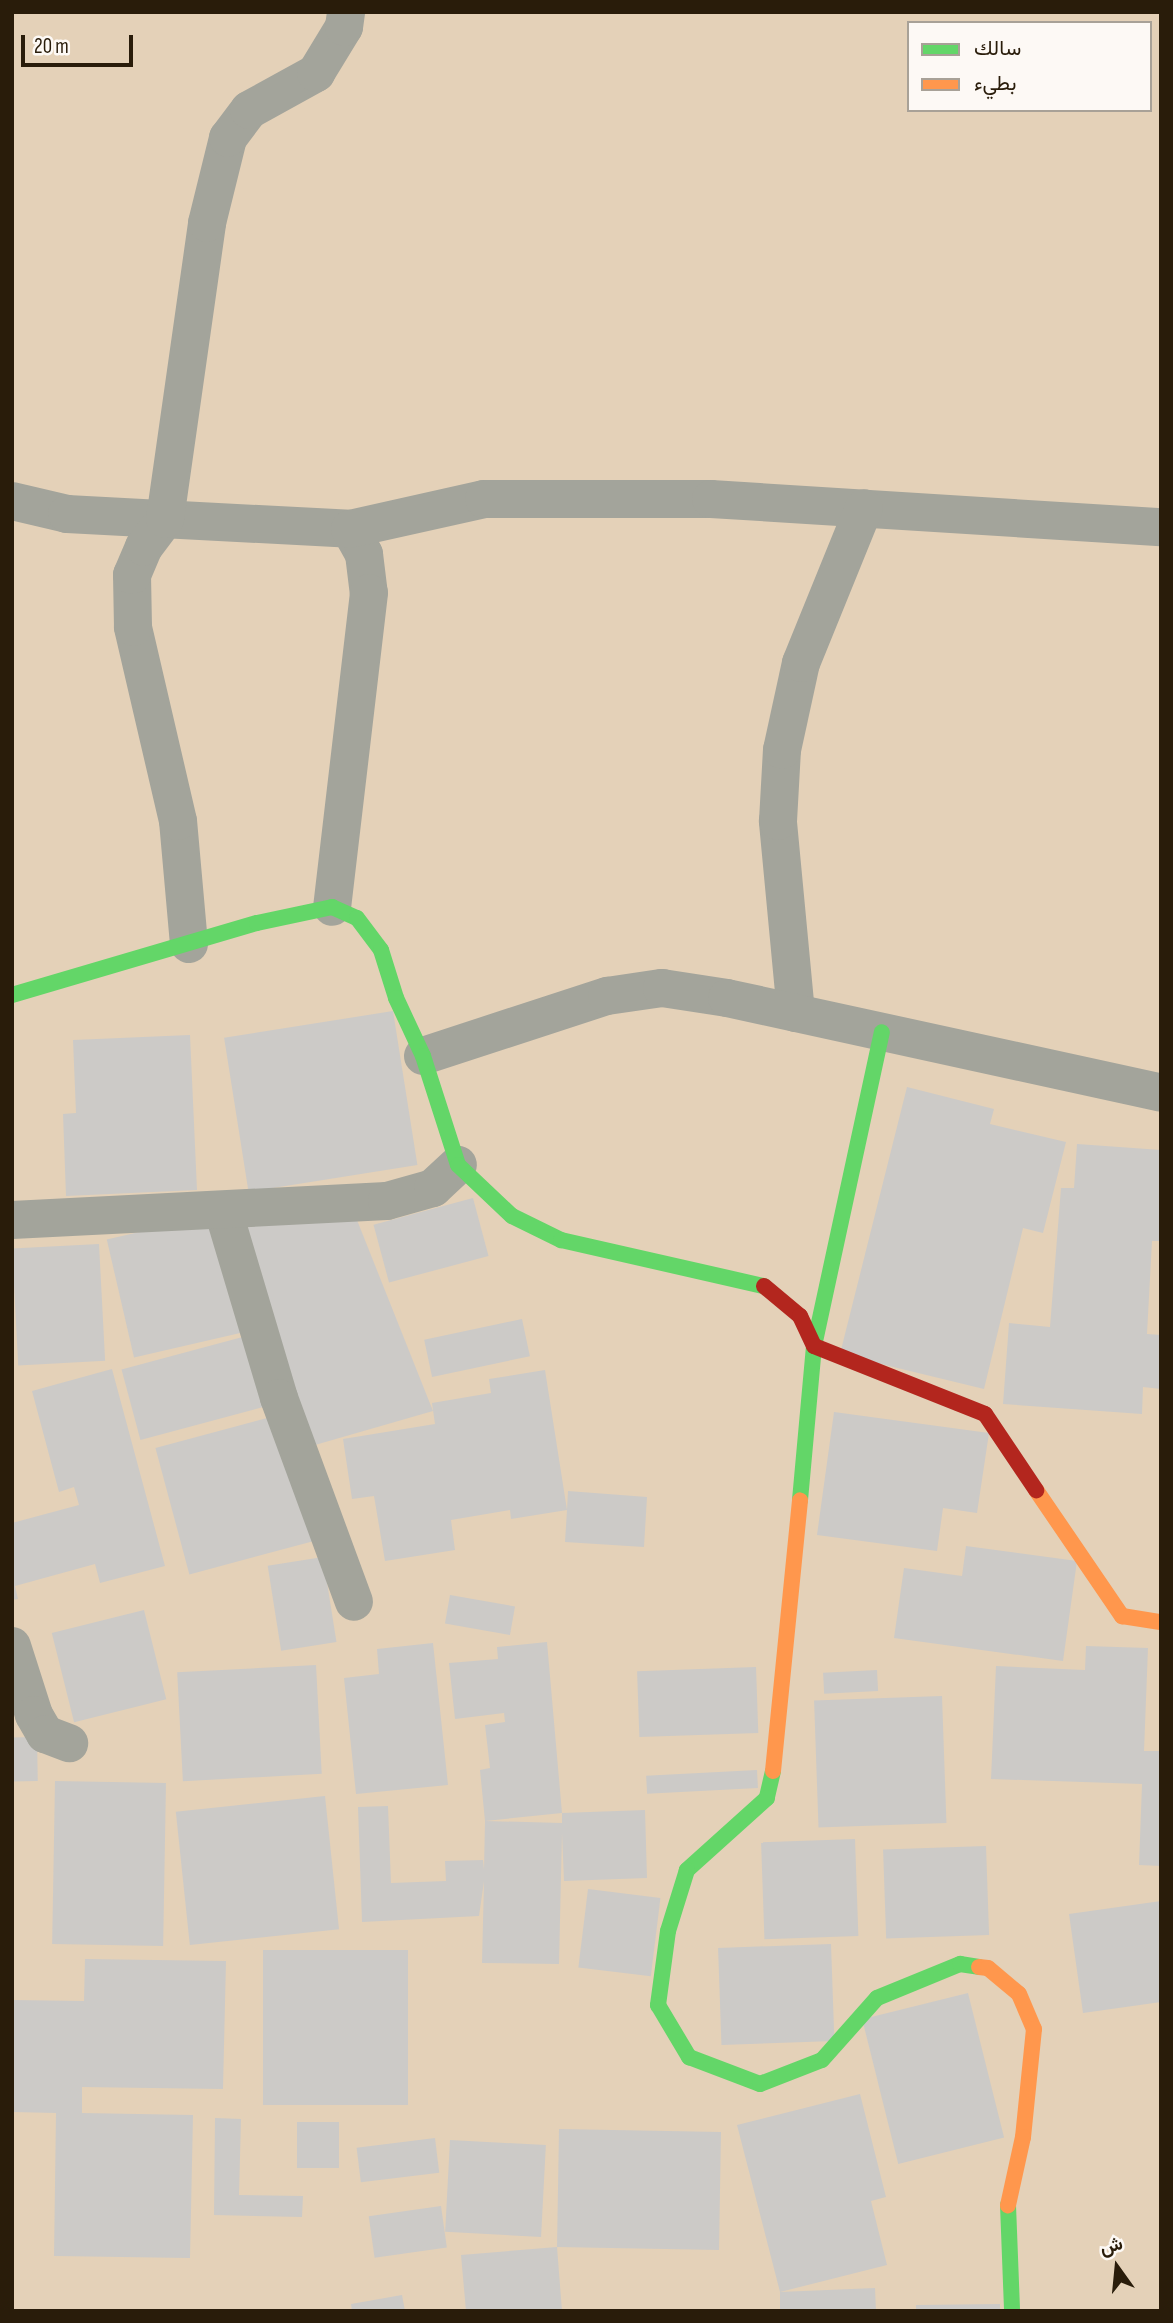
<!DOCTYPE html>
<html>
<head>
<meta charset="utf-8">
<style>
	body { margin:0 }
	#map { position:relative; width:1173px; height:2323px; overflow:hidden; background:#e4d1b8; font-family:"Sofia Sans Condensed",Vazirmatn,sans-serif }
	div>[style] { position:absolute }
	[style*='--x'] { left:calc(var(--x)*1px); top:calc(var(--y)*1px); width:calc(var(--w)*1px); rotate:calc(var(--a)*1deg) }
	.building>* { inset:0; background:#cccac7; transform-origin:0 0 }
	.street>* { height:38px; margin:-19px; padding:0 19px; transform-origin:19px; border-radius:19px; background:#a3a49b }
	.fast>* { height:16px; margin:-8px; padding:0 8px; transform-origin:8px; border-radius:8px; background:#63d668 }
	.slow>* { height:16px; margin:-8px; padding:0 8px; transform-origin:8px; border-radius:8px; background:#ff974d }
	.jam>* { height:16px; margin:-8px; padding:0 8px; transform-origin:8px; border-radius:8px; background:#b3261e }
	span { translate:-50% -50%; white-space:nowrap; text-align:center; line-height:1.15; -webkit-text-stroke:5px #fdf9f5; paint-order:stroke }
	.frame { position:absolute; inset:0; border:14px solid #291c0a; pointer-events:none }
	.legend { position:absolute; left:907px; top:21px; width:245px; height:91px; box-sizing:border-box; background:#fdf9f5; border:2px solid #a8a197; margin:0; padding:9px 12px; list-style:none; font-size:21px; color:#291c0a }
	.legend li { display:flex; align-items:center; gap:14px; height:35px }
	.legend b { width:35px; border:2px solid #a8a197 }
	.north { position:absolute; left:1082px; top:2232px; width:70px; height:70px; -webkit-text-stroke:5px #fdf9f5; paint-order:stroke; rotate:345deg; font-size:19px; font-weight:700; line-height:28px; text-align:center; color:#291c0a }
	.north::after { content:''; display:block; margin:auto; width:24px; height:32px; background:#291c0a; clip-path:polygon(50% 0,100% 100%,50% 72%,0 100%) }
	.scale { position:absolute; left:21px; top:35px; width:112px; height:32px; box-sizing:border-box; border:4px solid #291c0a; border-top:0; padding-left:9px; font-size:21px; line-height:24px; white-space:nowrap; color:#291c0a; -webkit-text-stroke:5px #fdf9f5; paint-order:stroke }
</style>
</head>
<body>
<div id="map">
	<div class="building">
		<i style="left:393px;top:1011px;width:156px;height:171px;rotate:81deg"></i>
		<i style="clip-path:polygon(190px 1035px,197px 1190px,66px 1196px,63px 1114px,76px 1113px,73px 1040px)"></i>
		<i style="clip-path:polygon(907px 1087px,994px 1109px,990px 1124px,1066px 1142px,1043px 1233px,1023px 1228px,984px 1389px,840px 1354px)"></i>
		<i style="clip-path:polygon(1077px 1144px,1161px 1150px,1161px 1241px,1152px 1241px,1147px 1334px,1161px 1335px,1161px 1389px,1143px 1387px,1142px 1414px,1003px 1404px,1009px 1323px,1050px 1327px,1061px 1188px,1074px 1188px)"></i>
		<i style="left:473px;top:1198px;width:60px;height:103px;rotate:75deg"></i>
		<i style="clip-path:polygon(353px 1210px,433px 1411px,315px 1445px,232px 1219px)"></i>
		<i style="left:213px;top:1215px;width:121px;height:109px;rotate:77deg"></i>
		<i style="left:99px;top:1244px;width:117px;height:87px;rotate:87deg"></i>
		<i style="left:522px;top:1319px;width:38px;height:100px;rotate:78deg"></i>
		<i style="left:250px;top:1335px;width:73px;height:133px;rotate:75deg"></i>
		<i style="clip-path:polygon(112px 1369px,165px 1566px,100px 1583px,95px 1564px,15px 1586px,18px 1599px,12px 1600px,12px 1523px,79px 1505px,74px 1487px,59px 1492px,32px 1391px)"></i>
		<i style="clip-path:polygon(545px 1370px,567px 1510px,568px 1491px,647px 1497px,644px 1547px,565px 1542px,567px 1510px,511px 1519px,510px 1510px,451px 1520px,455px 1550px,385px 1561px,374px 1496px,352px 1499px,343px 1439px,435px 1424px,432px 1403px,491px 1393px,489px 1379px)"></i>
		<i style="clip-path:polygon(834px 1412px,989px 1433px,977px 1513px,943px 1508px,937px 1551px,817px 1535px)"></i>
		<i style="left:282px;top:1414px;width:131px;height:131px;rotate:75deg"></i>
		<i style="clip-path:polygon(966px 1546px,1077px 1561px,1063px 1661px,894px 1638px,904px 1568px,962px 1576px)"></i>
		<i style="left:323px;top:1557px;width:86px;height:56px;rotate:81deg"></i>
		<i style="left:450px;top:1595px;width:66px;height:29px;rotate:10deg"></i>
		<i style="left:144px;top:1610px;width:92px;height:95px;rotate:76deg"></i>
		<i style="clip-path:polygon(547px 1642px,562px 1813px,485px 1821px,480px 1770px,490px 1768px,485px 1725px,505px 1722px,504px 1713px,455px 1719px,449px 1663px,498px 1659px,497px 1647px)"></i>
		<i style="clip-path:polygon(433px 1643px,448px 1785px,356px 1794px,344px 1678px,379px 1674px,377px 1649px)"></i>
		<i style="clip-path:polygon(1086px 1646px,1148px 1648px,1144px 1751px,1161px 1751px,1161px 1866px,1139px 1865px,1142px 1784px,991px 1779px,996px 1666px,1085px 1670px)"></i>
		<i style="left:316px;top:1665px;width:109px;height:139px;rotate:87deg"></i>
		<i style="left:756px;top:1667px;width:66px;height:119px;rotate:88deg"></i>
		<i style="left:877px;top:1670px;width:21px;height:54px;rotate:87deg"></i>
		<i style="left:942px;top:1696px;width:127px;height:128px;rotate:88deg"></i>
		<i style="left:37px;top:1737px;width:44px;height:25px;rotate:89deg"></i>
		<i style="left:757px;top:1770px;width:18px;height:111px;rotate:87deg"></i>
		<i style="left:55px;top:1781px;width:111px;height:163px;rotate:1deg"></i>
		<i style="left:325px;top:1796px;width:134px;height:150px;rotate:84deg"></i>
		<i style="clip-path:polygon(388px 1806px,391px 1883px,446px 1881px,445px 1861px,483px 1860px,484px 1870px,485px 1821px,562px 1823px,562px 1813px,645px 1810px,647px 1878px,564px 1881px,562px 1833px,559px 1964px,482px 1963px,484px 1881px,479px 1916px,362px 1922px,358px 1807px)"></i>
		<i style="left:855px;top:1839px;width:97px;height:94px;rotate:88deg"></i>
		<i style="left:986px;top:1846px;width:89px;height:103px;rotate:88deg"></i>
		<i style="left:588px;top:1889px;width:73px;height:79px;rotate:7deg"></i>
		<i style="clip-path:polygon(1161px 1901px,1161px 2002px,1083px 2013px,1069px 1914px)"></i>
		<i style="left:831px;top:1944px;width:97px;height:113px;rotate:88deg"></i>
		<i style="left:408px;top:1950px;width:155px;height:145px;rotate:90deg"></i>
		<i style="clip-path:polygon(85px 1959px,226px 1961px,223px 2089px,82px 2087px,82px 2113px,193px 2115px,190px 2258px,54px 2256px,56px 2113px,12px 2112px,12px 2000px,84px 2001px)"></i>
		<i style="left:968px;top:1993px;width:149px;height:109px;rotate:76deg"></i>
		<i style="clip-path:polygon(860px 2094px,886px 2197px,871px 2201px,887px 2265px,780px 2292px,875px 2288px,876px 2311px,780px 2311px,780px 2292px,737px 2125px)"></i>
		<i style="clip-path:polygon(215px 2118px,241px 2119px,239px 2195px,303px 2196px,302px 2217px,214px 2215px)"></i>
		<i style="left:297px;top:2122px;width:42px;height:46px"></i>
		<i style="clip-path:polygon(559px 2129px,721px 2132px,719px 2250px,557px 2247px,562px 2311px,466px 2311px,461px 2255px,557px 2247px)"></i>
		<i style="left:435px;top:2138px;width:35px;height:79px;rotate:83deg"></i>
		<i style="left:450px;top:2140px;width:96px;height:92px;rotate:3deg"></i>
		<i style="left:441px;top:2206px;width:42px;height:73px;rotate:82deg"></i>
		<i style="clip-path:polygon(402px 2295px,405px 2311px,352px 2311px,351px 2304px)"></i>
		<i style="clip-path:polygon(1000px 2304px,1000px 2311px,916px 2311px,916px 2305px)"></i>
	</div>
	<div class="street">
		<i style="--x:12;--y:501;--w:57;--a:13.3"></i>
		<i style="--x:67;--y:514;--w:283;--a:3"></i>
		<i style="--x:350;--y:529;--w:29;--a:61"></i>
		<i style="--x:364;--y:554;--w:39;--a:83"></i>
		<i style="--x:369;--y:593;--w:316;--a:96.7"></i>
		<i style="--x:350;--y:529;--w:137;--a:-12.6"></i>
		<i style="--x:484;--y:499;--w:227;--a:0"></i>
		<i style="--x:711;--y:499;--w:451;--a:3.6"></i>
		<i style="--x:189;--y:944;--w:123;--a:-95.1"></i>
		<i style="--x:178;--y:821;--w:199;--a:-103.1"></i>
		<i style="--x:133;--y:627;--w:52;--a:-91.1"></i>
		<i style="--x:132;--y:575;--w:30;--a:-67"></i>
		<i style="--x:144;--y:547;--w:35;--a:-53"></i>
		<i style="--x:165;--y:519;--w:299;--a:-81.9"></i>
		<i style="--x:207;--y:223;--w:88;--a:-76.1"></i>
		<i style="--x:228;--y:138;--w:35;--a:-53"></i>
		<i style="--x:249;--y:110;--w:77;--a:-28.9"></i>
		<i style="--x:316;--y:73;--w:54;--a:-58.7"></i>
		<i style="--x:344;--y:27;--w:15;--a:-82"></i>
		<i style="--x:796;--y:1013;--w:193;--a:-95.4"></i>
		<i style="--x:778;--y:821;--w:71;--a:-86.8"></i>
		<i style="--x:782;--y:750;--w:89;--a:-77.7"></i>
		<i style="--x:801;--y:663;--w:167;--a:-67.9"></i>
		<i style="--x:423;--y:1056;--w:194;--a:-18.1"></i>
		<i style="--x:607;--y:996;--w:56;--a:-8.3"></i>
		<i style="--x:662;--y:988;--w:66;--a:8.7"></i>
		<i style="--x:727;--y:998;--w:444;--a:12.3"></i>
		<i style="--x:223;--y:1210;--w:196;--a:73.4"></i>
		<i style="--x:279;--y:1398;--w:217;--a:69.8"></i>
		<i style="--x:12;--y:1220;--w:375;--a:-2.9"></i>
		<i style="--x:387;--y:1201;--w:48;--a:-15.8"></i>
		<i style="--x:433;--y:1188;--w:34;--a:-43"></i>
		<i style="--x:12;--y:1646;--w:72;--a:72.3"></i>
		<i style="--x:34;--y:1715;--w:22;--a:60"></i>
		<i style="--x:45;--y:1734;--w:26;--a:21"></i>
	</div>
	<div class="fast">
		<i style="--x:12;--y:995;--w:255;--a:-16.4"></i>
		<i style="--x:257;--y:923;--w:77;--a:-12"></i>
		<i style="--x:332;--y:907;--w:27;--a:24"></i>
		<i style="--x:357;--y:918;--w:40;--a:53"></i>
		<i style="--x:381;--y:950;--w:50;--a:72.6"></i>
		<i style="--x:396;--y:998;--w:64;--a:65"></i>
		<i style="--x:423;--y:1056;--w:114;--a:72.2"></i>
		<i style="--x:458;--y:1165;--w:74;--a:43.4"></i>
		<i style="--x:512;--y:1216;--w:55;--a:26.1"></i>
		<i style="--x:561;--y:1240;--w:208;--a:12.8"></i>
		<i style="--x:800;--y:1500;--w:155;--a:-84.8"></i>
		<i style="--x:814;--y:1346;--w:321;--a:-77.8"></i>
		<i style="--x:773;--y:1771;--w:28;--a:103"></i>
		<i style="--x:767;--y:1798;--w:108;--a:138"></i>
		<i style="--x:687;--y:1870;--w:64;--a:107.3"></i>
		<i style="--x:668;--y:1931;--w:75;--a:97.7"></i>
		<i style="--x:658;--y:2005;--w:61;--a:59.2"></i>
		<i style="--x:689;--y:2057;--w:76;--a:20.8"></i>
		<i style="--x:760;--y:2084;--w:66;--a:-21.2"></i>
		<i style="--x:822;--y:2060;--w:83;--a:-48.4"></i>
		<i style="--x:877;--y:1998;--w:90;--a:-22.3"></i>
		<i style="--x:960;--y:1964;--w:19;--a:9"></i>
		<i style="--x:1008;--y:2205;--w:106;--a:87.8"></i>
	</div>
	<div class="slow">
		<i style="--x:1036;--y:1490;--w:153;--a:55.7"></i>
		<i style="--x:1122;--y:1616;--w:39;--a:9"></i>
		<i style="--x:773;--y:1771;--w:272;--a:-84.3"></i>
		<i style="--x:979;--y:1967;--w:9;--a:6"></i>
		<i style="--x:988;--y:1968;--w:40;--a:40"></i>
		<i style="--x:1019;--y:1994;--w:38;--a:67"></i>
		<i style="--x:1034;--y:2029;--w:109;--a:95.8"></i>
		<i style="--x:1023;--y:2137;--w:70;--a:102.4"></i>
	</div>
	<div class="jam">
		<i style="--x:764;--y:1286;--w:47;--a:39.8"></i>
		<i style="--x:800;--y:1316;--w:33;--a:65"></i>
		<i style="--x:814;--y:1346;--w:184;--a:21.7"></i>
		<i style="--x:985;--y:1414;--w:92;--a:56.1"></i>
	</div>
	<div class="frame"></div>
	<ul class="legend">
	<li><b style="height:9px;background:#63d668"></b>سالك</li>
	<li><b style="height:9px;background:#ff974d"></b>بطيء</li>
	</ul>
	<div class="north">ش</div>
	<div class="scale">20 m</div>
</div>
</body>
</html>
